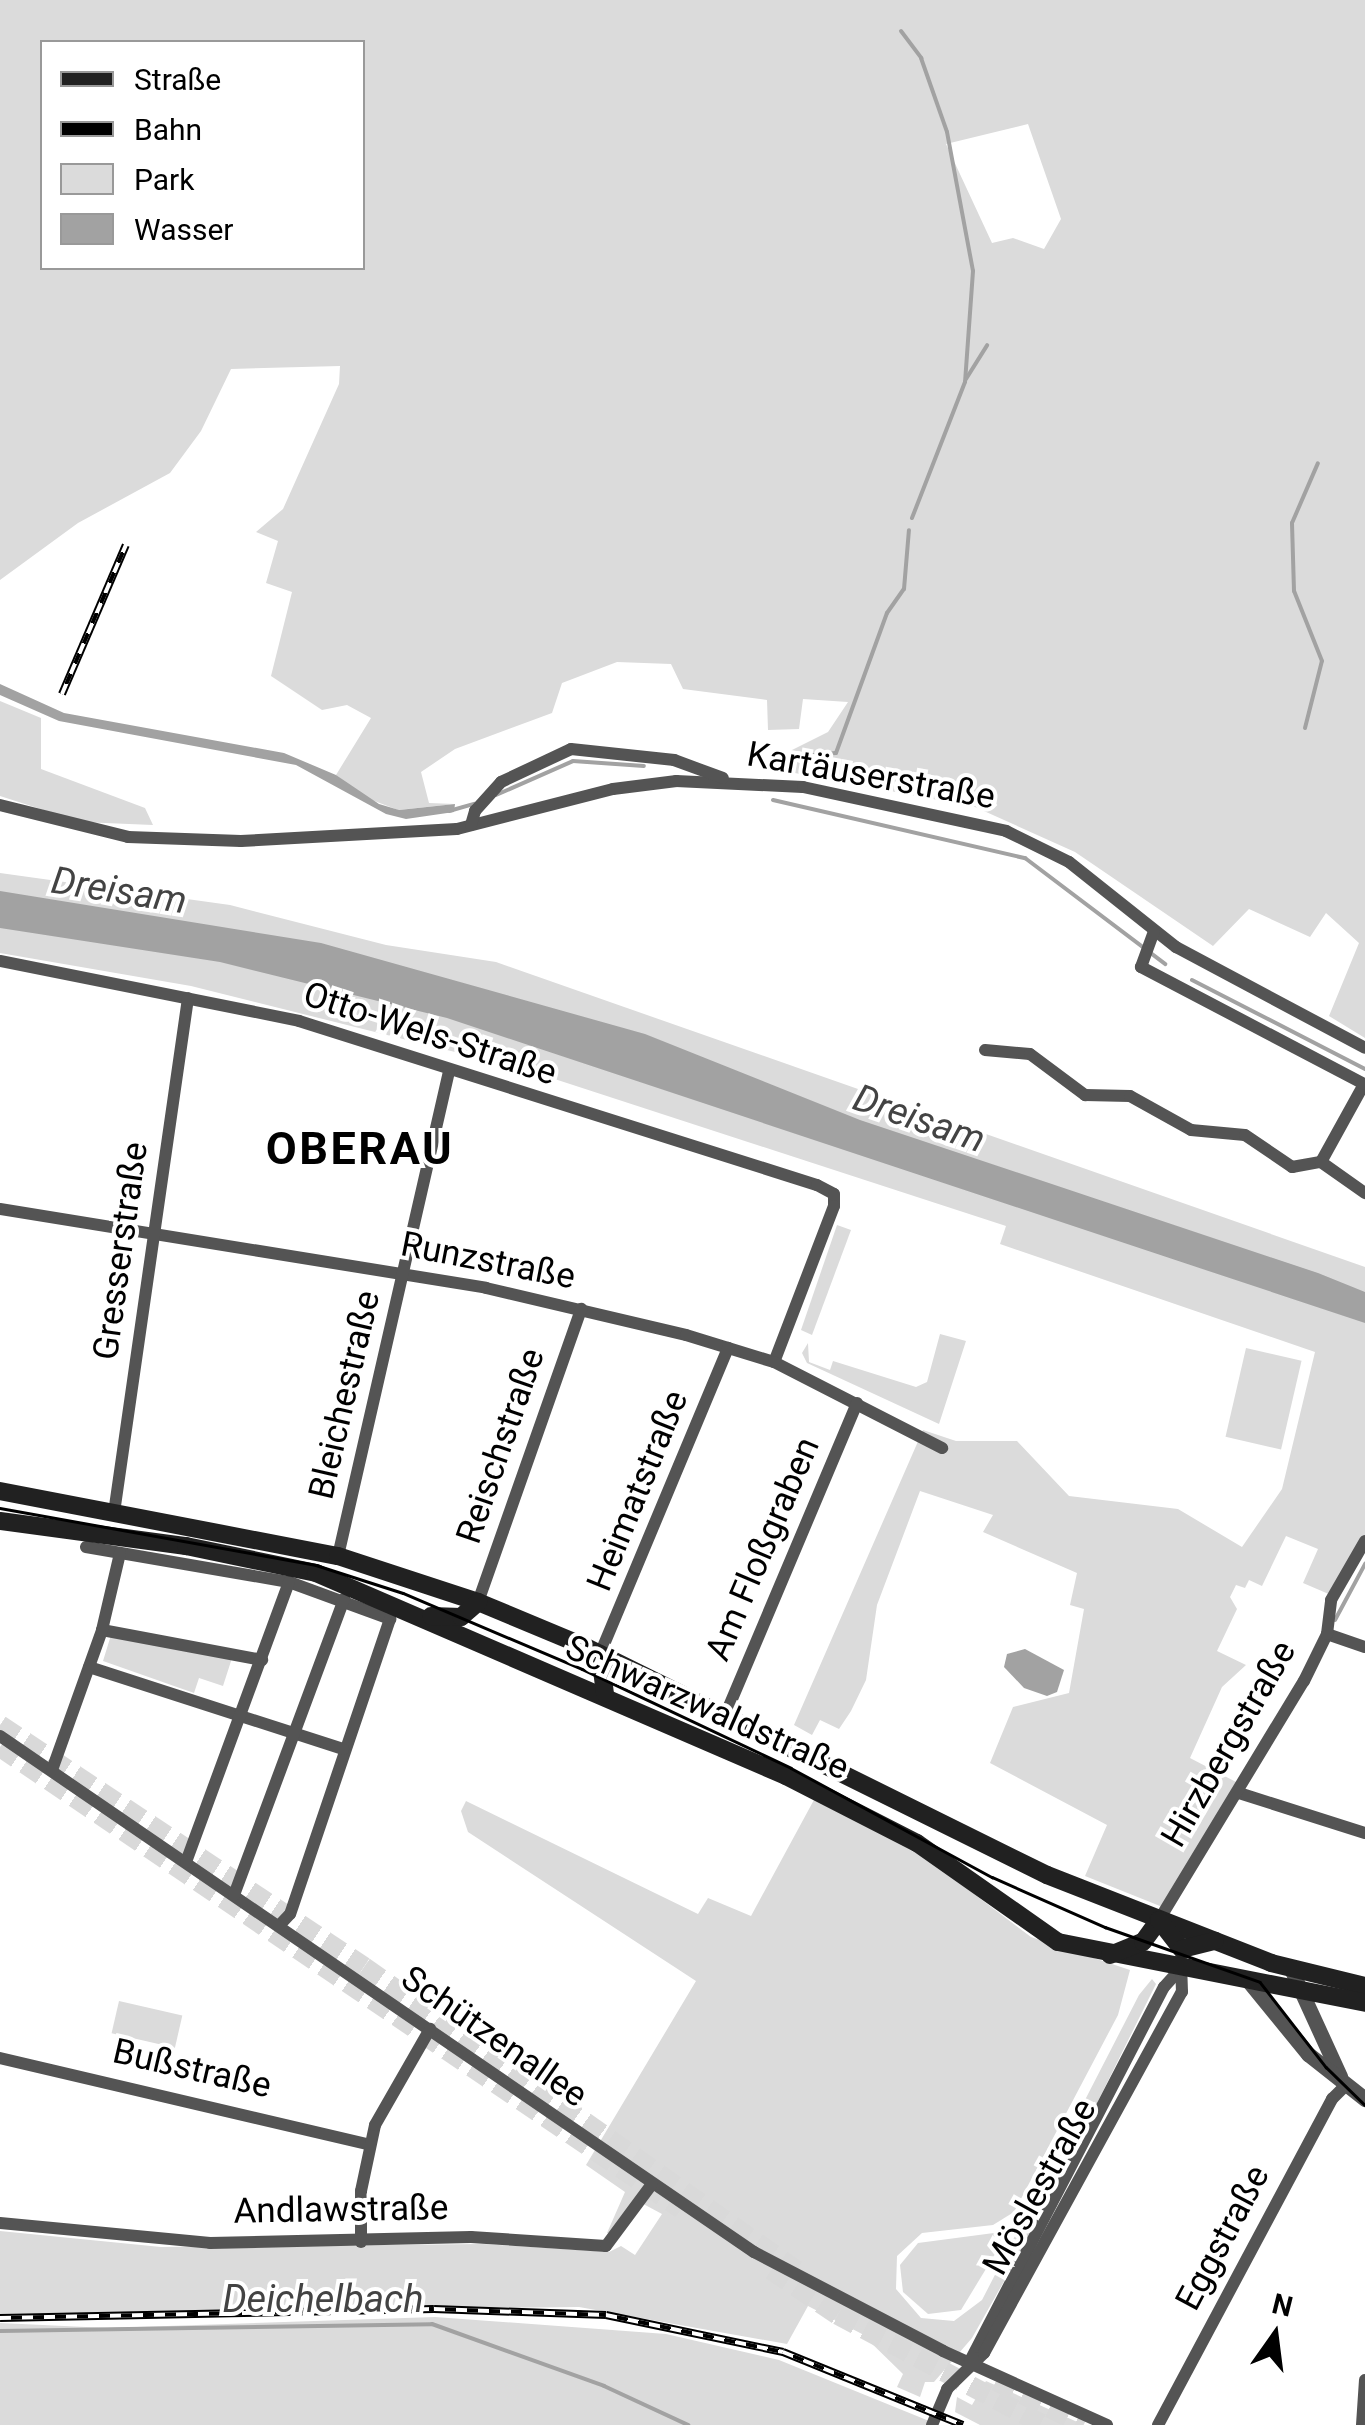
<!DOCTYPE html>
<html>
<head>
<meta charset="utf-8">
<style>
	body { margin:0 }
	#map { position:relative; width:1365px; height:2425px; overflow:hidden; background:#fff; font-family:Roboto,sans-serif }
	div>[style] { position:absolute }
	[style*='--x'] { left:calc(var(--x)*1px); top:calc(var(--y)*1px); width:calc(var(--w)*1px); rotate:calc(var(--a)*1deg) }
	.green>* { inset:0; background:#dbdbdb; transform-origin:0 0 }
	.water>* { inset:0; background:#a2a2a2 }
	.stream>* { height:4px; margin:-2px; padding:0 2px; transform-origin:2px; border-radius:2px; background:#a2a2a2 }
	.trunk-tunnel>* { height:20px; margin-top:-10px; transform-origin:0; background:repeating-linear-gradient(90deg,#d9d9d9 0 20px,transparent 0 30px) }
	.minor>* { height:12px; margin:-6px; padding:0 6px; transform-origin:6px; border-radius:6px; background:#545454 }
	.tertiary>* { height:15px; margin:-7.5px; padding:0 7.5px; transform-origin:7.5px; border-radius:7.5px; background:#545454 }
	.secondary>* { height:18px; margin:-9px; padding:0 9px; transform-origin:9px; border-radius:9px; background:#212121 }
	.tram>* { height:2.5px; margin:-1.25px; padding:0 1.25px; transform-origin:1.25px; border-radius:1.25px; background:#000 }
	.rail>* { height:8px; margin-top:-4px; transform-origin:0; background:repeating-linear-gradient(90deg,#fff 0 11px,#000 0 22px); box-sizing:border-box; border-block:2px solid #000 }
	span { translate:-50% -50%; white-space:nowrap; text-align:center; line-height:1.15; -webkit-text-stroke:8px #fff; paint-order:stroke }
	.street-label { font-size:35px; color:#000 }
	.water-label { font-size:38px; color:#434343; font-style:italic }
	.district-label { font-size:45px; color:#000; font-weight:700; letter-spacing:2.5px }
	.legend { position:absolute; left:40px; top:40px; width:325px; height:230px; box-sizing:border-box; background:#fff; border:2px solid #999; margin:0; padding:12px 18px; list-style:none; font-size:30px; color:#000 }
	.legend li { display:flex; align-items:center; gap:20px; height:50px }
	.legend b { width:50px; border:2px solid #999 }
	.north { position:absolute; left:1225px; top:2285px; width:100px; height:100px; -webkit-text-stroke:8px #fff; paint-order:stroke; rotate:14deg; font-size:28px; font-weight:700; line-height:40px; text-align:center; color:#000 }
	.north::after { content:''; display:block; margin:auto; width:35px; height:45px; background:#000; clip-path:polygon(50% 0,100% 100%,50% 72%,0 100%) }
</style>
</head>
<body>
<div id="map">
	<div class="green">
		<i style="clip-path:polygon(evenodd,0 0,1365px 0,1365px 1038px,1329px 1016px,1359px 943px,1326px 913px,1310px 937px,1249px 909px,1213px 946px,1075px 852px,975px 807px,779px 770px,782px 755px,828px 732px,848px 702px,803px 699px,799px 729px,768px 730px,767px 700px,683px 689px,671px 664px,617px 662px,562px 683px,552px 713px,455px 749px,421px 772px,429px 803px,455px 804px,398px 810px,364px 797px,336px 775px,371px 718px,347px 705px,322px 710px,271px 676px,292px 592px,266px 583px,278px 541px,256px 532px,283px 509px,339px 384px,340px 366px,231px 369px,201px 431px,170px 473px,78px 523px,0 580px,0 0,42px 42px,362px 42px,362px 268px,42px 268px,42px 42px,0 0,1028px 124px,1061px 219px,1044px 249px,1013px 238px,992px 243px,946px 144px,1028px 124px)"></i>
		<i style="clip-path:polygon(0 701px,41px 718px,41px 769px,145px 808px,153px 825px,81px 822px,0 796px)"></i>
		<i style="clip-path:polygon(0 873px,230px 905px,386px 945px,496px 962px,1365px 1267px,1365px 1544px,1331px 1595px,1303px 1583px,1318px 1549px,1286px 1536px,1262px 1586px,1249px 1580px,1245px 1588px,1236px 1585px,1230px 1597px,1237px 1609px,1217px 1651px,1246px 1665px,1222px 1687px,1190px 1758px,1238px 1783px,1165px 1908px,1085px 1876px,1107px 1825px,990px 1763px,1013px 1707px,1069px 1693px,1084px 1609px,1070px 1605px,1077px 1573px,983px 1532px,993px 1515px,920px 1491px,877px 1605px,866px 1680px,851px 1711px,839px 1729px,820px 1720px,812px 1735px,794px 1725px,923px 1430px,956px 1441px,1017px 1441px,1069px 1496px,1178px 1509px,1242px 1547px,1282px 1489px,1315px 1352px,1000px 1244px,1006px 1226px,527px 1070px,191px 986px,0 953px)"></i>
		<i style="clip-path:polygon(837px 1225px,851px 1230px,812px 1335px,801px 1330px)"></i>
		<i style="clip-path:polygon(940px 1334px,966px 1341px,939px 1424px,807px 1363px,802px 1353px,808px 1343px,809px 1362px,830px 1370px,833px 1361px,916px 1387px,927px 1382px)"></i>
		<i style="left:1246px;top:1348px;width:57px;height:91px;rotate:13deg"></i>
		<i style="clip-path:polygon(111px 1635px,232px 1658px,223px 1686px,199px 1678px,194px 1693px,103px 1661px)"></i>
		<i style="clip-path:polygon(815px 1798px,916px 1850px,1031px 1937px,1130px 1970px,1118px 2015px,1014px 2212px,993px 2225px,922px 2233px,897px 2256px,896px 2289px,921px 2318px,954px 2321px,982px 2300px,1139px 1995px,1152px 1979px,1156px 1984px,1042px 2214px,972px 2338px,934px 2382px,925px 2382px,920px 2397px,897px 2387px,903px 2374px,862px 2334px,808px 2306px,787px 2344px,579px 2307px,0 2314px,0 2231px,161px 2247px,483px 2244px,609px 2252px,621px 2246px,635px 2255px,662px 2214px,634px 2199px,614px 2234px,607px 2233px,625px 2192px,586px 2165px,696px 1981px,468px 1832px,461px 1811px,466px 1801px,698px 1914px,708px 1898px,751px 1916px)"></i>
		<i style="left:119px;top:2001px;width:65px;height:33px;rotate:13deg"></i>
		<i style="clip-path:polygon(1009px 2231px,961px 2310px,928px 2314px,903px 2292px,900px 2265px,918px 2243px)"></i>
		<i style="clip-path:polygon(435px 2317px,666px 2334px,779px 2360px,939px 2425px,0 2425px,0 2323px,107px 2328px)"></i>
		<i style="clip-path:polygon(986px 2381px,1084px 2425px,980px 2425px,955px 2412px,957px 2397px,972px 2405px)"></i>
	</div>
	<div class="water">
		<i style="clip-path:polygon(0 684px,64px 713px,284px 753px,336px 775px,379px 804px,399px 810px,455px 804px,454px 812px,406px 819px,386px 814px,296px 765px,59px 721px,0 695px)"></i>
		<i style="clip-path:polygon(0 891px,321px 943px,645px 1034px,860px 1120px,1318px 1273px,1365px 1292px,1365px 1323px,447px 1018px,220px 962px,0 928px)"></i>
		<i style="clip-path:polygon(1025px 1649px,1064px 1670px,1057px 1692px,1047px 1696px,1024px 1688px,1004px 1667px,1007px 1654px)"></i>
	</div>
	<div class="stream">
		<i style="--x:901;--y:31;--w:34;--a:53"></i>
		<i style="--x:921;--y:58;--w:78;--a:70.6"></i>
		<i style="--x:947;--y:132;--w:141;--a:79.4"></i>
		<i style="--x:973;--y:271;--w:111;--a:94.1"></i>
		<i style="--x:965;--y:382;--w:146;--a:111.3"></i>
		<i style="--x:966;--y:379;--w:40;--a:-58"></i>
		<i style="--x:1305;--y:728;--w:69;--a:-75.8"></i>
		<i style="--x:1322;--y:661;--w:75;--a:-111.8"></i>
		<i style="--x:1294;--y:591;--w:68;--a:-91.7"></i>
		<i style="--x:1292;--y:523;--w:65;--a:-66.6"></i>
		<i style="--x:784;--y:758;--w:52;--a:-5.5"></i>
		<i style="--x:836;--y:753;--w:149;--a:-70"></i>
		<i style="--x:887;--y:613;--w:29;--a:-55"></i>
		<i style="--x:904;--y:589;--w:59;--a:-85.2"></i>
		<i style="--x:496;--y:795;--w:84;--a:-23.8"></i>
		<i style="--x:573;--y:761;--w:71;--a:4"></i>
		<i style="--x:773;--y:800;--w:259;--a:13"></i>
		<i style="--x:1025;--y:858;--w:176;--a:37.1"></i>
		<i style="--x:449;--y:811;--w:26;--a:-16"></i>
		<i style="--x:1192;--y:980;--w:195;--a:27.2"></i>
		<i style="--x:1335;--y:1620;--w:64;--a:-61.8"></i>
		<i style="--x:0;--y:2331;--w:432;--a:-0.9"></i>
		<i style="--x:432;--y:2324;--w:183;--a:19.8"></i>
		<i style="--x:604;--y:2386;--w:93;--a:24.9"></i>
	</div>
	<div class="trunk-tunnel">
		<i style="--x:0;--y:1725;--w:437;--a:33.6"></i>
		<i style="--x:364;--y:1967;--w:528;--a:35.05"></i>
		<i style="--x:0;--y:1747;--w:823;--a:34.15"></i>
		<i style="--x:771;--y:2270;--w:81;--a:33.9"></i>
		<i style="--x:838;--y:2315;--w:234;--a:28.1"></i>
		<i style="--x:996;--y:2381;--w:98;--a:26.6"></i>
	</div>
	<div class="minor">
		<i style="--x:0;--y:805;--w:132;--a:14"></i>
		<i style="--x:128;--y:837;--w:113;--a:2"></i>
		<i style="--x:241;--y:841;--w:216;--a:-3.2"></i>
		<i style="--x:457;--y:829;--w:161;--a:-14.4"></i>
		<i style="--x:613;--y:789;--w:64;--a:-7.2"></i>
		<i style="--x:676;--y:781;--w:127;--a:2.7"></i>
		<i style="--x:803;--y:787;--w:208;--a:12.2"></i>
		<i style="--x:1006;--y:831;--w:70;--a:26.2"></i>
		<i style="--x:1069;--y:862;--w:137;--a:38.5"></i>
		<i style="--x:1176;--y:947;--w:214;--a:28.1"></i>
		<i style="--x:471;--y:825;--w:15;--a:-74"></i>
		<i style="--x:475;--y:811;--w:39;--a:-48"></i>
		<i style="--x:501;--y:782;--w:77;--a:-25.2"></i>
		<i style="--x:571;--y:749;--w:104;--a:6.1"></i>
		<i style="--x:674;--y:760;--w:52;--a:20.2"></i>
		<i style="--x:0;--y:961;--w:305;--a:11.3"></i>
		<i style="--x:299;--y:1021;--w:543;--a:17.57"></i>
		<i style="--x:817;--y:1185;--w:19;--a:28"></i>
		<i style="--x:834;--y:1194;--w:12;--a:90"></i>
		<i style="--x:834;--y:1206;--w:167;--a:111"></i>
		<i style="--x:985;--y:1050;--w:45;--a:5.1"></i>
		<i style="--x:1030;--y:1054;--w:69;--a:36.7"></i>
		<i style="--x:1085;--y:1095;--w:45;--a:1.3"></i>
		<i style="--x:1130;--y:1096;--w:70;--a:29.1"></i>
		<i style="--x:1191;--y:1130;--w:54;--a:5.3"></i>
		<i style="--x:1245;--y:1135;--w:57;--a:34.2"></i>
		<i style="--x:1292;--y:1167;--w:29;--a:-10"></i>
		<i style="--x:1321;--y:1162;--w:89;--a:-61.1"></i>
		<i style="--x:1364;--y:1084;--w:252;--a:-152.3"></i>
		<i style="--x:1141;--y:967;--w:37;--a:-70"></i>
		<i style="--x:1321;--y:1162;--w:54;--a:35.2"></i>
		<i style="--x:0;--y:1209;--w:492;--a:9.2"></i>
		<i style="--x:486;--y:1288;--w:205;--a:13.2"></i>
		<i style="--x:686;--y:1335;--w:92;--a:17.1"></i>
		<i style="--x:774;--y:1362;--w:189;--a:27.1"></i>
		<i style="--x:114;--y:1513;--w:520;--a:-81.82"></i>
		<i style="--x:86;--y:1547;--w:206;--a:9.8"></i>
		<i style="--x:289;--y:1582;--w:108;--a:20.1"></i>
		<i style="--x:390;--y:1619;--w:311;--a:108.7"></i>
		<i style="--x:290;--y:1914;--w:16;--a:133"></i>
		<i style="--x:338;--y:1556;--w:497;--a:-77.1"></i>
		<i style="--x:478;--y:1602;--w:311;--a:-70.6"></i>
		<i style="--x:102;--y:1630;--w:163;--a:10.6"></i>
		<i style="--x:1327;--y:1634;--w:40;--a:18.9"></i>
		<i style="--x:600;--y:1654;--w:332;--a:-67.3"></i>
		<i style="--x:89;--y:1667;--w:267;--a:17.9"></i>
		<i style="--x:724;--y:1718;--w:342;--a:-67.1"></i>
		<i style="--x:0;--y:1736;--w:914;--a:34.39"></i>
		<i style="--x:754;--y:2252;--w:213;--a:27.6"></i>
		<i style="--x:943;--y:2351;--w:180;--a:24.3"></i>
		<i style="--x:52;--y:1770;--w:149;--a:-70.3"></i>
		<i style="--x:102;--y:1630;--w:79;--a:-76.8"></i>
		<i style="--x:1239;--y:1793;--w:132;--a:17.6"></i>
		<i style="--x:186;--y:1862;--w:298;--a:-69.8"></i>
		<i style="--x:234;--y:1895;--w:316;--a:-69.6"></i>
		<i style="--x:1159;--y:1920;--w:280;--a:-58.8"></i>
		<i style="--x:1304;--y:1681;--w:52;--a:-63.9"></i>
		<i style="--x:1327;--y:1634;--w:34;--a:-83"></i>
		<i style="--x:1331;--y:1600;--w:68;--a:-60"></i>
		<i style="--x:0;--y:2058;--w:380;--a:13.2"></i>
		<i style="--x:0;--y:2223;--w:211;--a:5.4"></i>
		<i style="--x:210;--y:2243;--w:261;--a:-1.3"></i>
		<i style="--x:471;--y:2237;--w:135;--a:3.8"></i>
		<i style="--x:606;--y:2246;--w:77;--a:-53.4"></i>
		<i style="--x:361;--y:2242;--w:51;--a:-90"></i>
		<i style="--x:361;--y:2191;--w:67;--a:-78"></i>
		<i style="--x:375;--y:2125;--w:111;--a:-60.2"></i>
		<i style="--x:970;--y:2361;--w:421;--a:-62.6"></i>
		<i style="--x:1164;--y:1987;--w:24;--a:-48"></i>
		<i style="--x:932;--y:2425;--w:39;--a:-67"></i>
		<i style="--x:947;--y:2389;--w:52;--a:-44.2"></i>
		<i style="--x:984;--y:2353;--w:412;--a:-61.3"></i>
		<i style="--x:1182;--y:1992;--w:34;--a:-92"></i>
		<i style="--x:1158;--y:2425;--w:370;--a:-61.9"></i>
		<i style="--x:1332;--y:2099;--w:21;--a:-45"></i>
		<i style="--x:1362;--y:2425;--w:45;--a:-86.2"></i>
	</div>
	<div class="tertiary">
		<i style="--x:1291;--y:1969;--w:118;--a:65.4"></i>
		<i style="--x:1250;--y:1983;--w:92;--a:50.8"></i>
		<i style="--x:1308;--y:2054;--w:73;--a:38.3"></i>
	</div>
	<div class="secondary">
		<i style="--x:0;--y:1491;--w:344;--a:10.9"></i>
		<i style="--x:338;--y:1556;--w:147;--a:18.2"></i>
		<i style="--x:478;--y:1602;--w:117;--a:22.6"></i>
		<i style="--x:586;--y:1647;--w:514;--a:26.32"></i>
		<i style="--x:1047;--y:1875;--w:241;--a:21.4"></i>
		<i style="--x:1271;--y:1963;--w:97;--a:13.7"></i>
		<i style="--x:0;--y:1521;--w:188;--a:7.7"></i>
		<i style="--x:186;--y:1546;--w:133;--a:11.7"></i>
		<i style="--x:316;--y:1573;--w:512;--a:23.36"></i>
		<i style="--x:786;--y:1776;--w:147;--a:27.1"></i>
		<i style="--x:917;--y:1843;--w:172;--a:35.1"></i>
		<i style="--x:1058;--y:1942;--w:313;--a:11.2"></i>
		<i style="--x:431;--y:1616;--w:30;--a:2"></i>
		<i style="--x:461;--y:1617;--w:23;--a:-41"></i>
		<i style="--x:600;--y:1654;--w:40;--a:82.9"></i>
		<i style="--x:1110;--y:1955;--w:35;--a:-22"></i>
		<i style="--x:1143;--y:1942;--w:27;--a:-54"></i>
		<i style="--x:1159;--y:1920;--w:37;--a:52"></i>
		<i style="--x:1182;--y:1949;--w:34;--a:-14"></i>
	</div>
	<div class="tram">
		<i style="--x:0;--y:1508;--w:321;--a:10.2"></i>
		<i style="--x:316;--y:1565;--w:91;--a:17.8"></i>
		<i style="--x:403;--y:1593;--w:194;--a:23"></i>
		<i style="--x:582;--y:1669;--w:231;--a:25.3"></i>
		<i style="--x:791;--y:1768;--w:229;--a:28.5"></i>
		<i style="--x:992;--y:1877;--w:124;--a:23.9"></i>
		<i style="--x:1105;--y:1927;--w:164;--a:19.5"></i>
		<i style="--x:1260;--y:1982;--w:108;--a:52.2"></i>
		<i style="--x:1326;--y:2067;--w:54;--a:44.3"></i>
	</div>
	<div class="rail">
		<i style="--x:62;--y:694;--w:162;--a:-66.8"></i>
		<i style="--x:0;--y:2318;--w:434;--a:-1.2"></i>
		<i style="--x:434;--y:2309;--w:172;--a:2"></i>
		<i style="--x:606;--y:2315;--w:181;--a:11.8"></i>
		<i style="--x:783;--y:2352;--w:194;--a:22.1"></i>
	</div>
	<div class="street-label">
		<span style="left:871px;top:776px;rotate:10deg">Kartäuserstraße</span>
		<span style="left:430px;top:1034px;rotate:18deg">Otto-Wels-Straße</span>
		<span style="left:121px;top:1251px;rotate:-82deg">Gresserstraße</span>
		<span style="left:488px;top:1261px;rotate:11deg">Runzstraße</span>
		<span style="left:345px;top:1395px;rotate:-77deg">Bleichestraße</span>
		<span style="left:501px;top:1446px;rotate:-71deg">Reischstraße</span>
		<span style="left:638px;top:1491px;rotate:-68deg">Heimatstraße</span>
		<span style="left:763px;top:1549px;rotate:-67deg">Am Floßgraben</span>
		<span style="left:707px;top:1708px;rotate:24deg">Schwarzwaldstraße</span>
		<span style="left:1229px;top:1744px;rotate:-60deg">Hirzbergstraße</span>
		<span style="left:494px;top:2037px;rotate:35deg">Schützenallee</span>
		<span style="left:192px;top:2069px;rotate:13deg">Bußstraße</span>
		<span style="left:1040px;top:2187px;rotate:-61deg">Möslestraße</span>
		<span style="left:341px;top:2210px;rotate:-1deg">Andlawstraße</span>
		<span style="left:1223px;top:2238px;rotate:-62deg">Eggstraße</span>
	</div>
	<div class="water-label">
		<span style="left:119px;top:891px;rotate:9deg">Dreisam</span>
		<span style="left:919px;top:1119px;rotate:19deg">Dreisam</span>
		<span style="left:323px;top:2300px">Deichelbach</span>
	</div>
	<div class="district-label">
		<span style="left:360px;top:1149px">OBERAU</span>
	</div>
	<ul class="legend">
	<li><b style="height:12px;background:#212121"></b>Straße</li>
	<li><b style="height:12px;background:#000"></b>Bahn</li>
	<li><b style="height:28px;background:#dbdbdb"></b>Park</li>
	<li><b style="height:28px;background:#a2a2a2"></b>Wasser</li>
	</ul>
	<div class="north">N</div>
</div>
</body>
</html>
